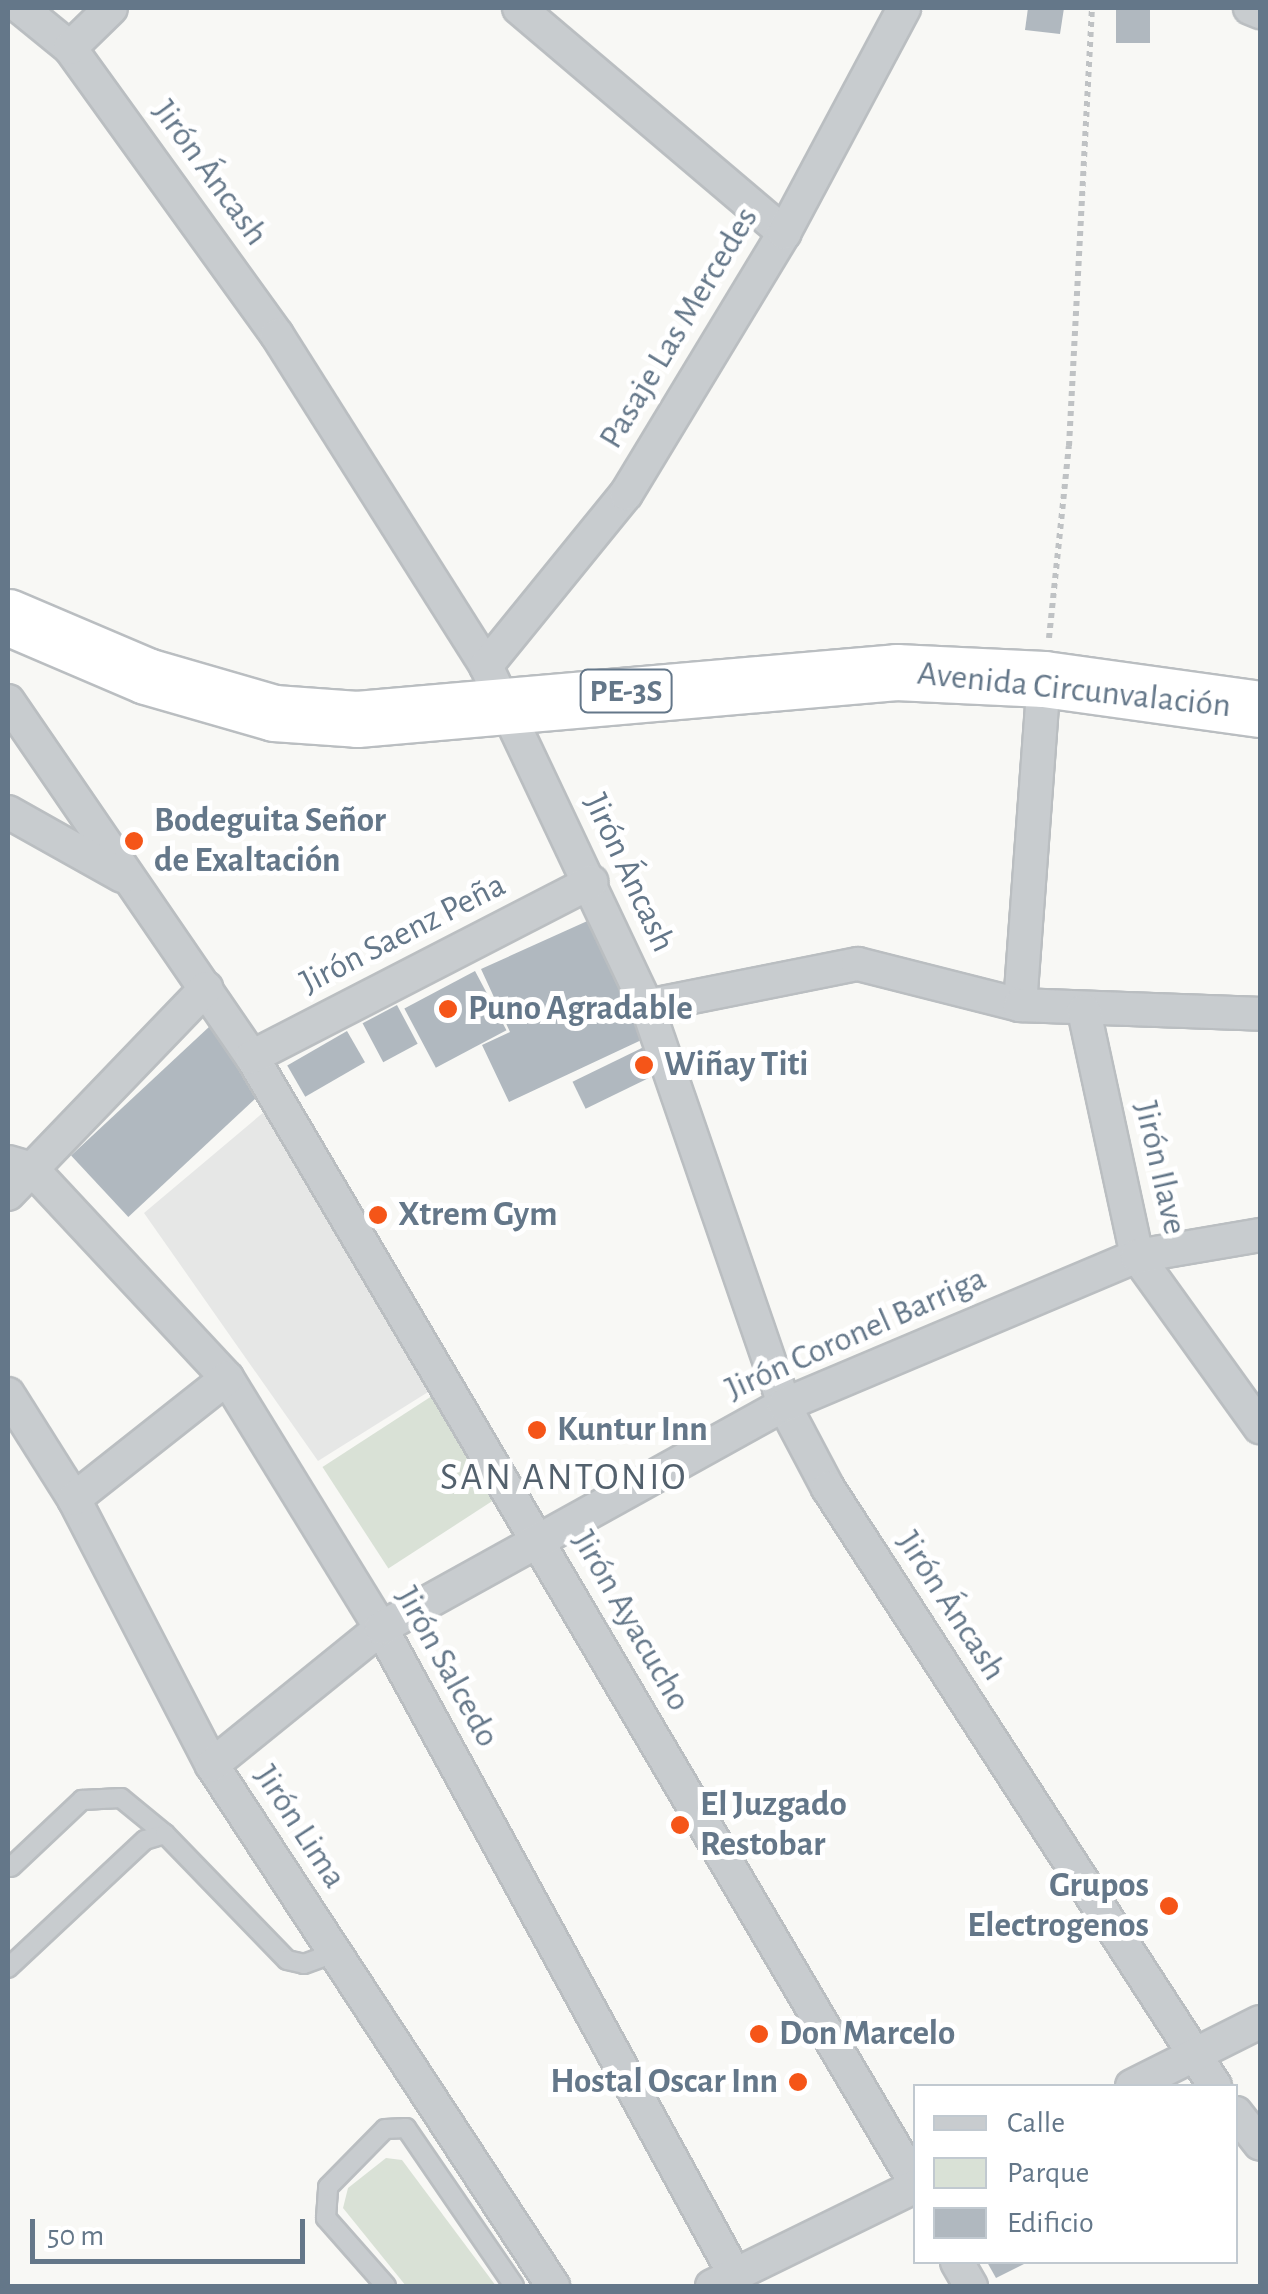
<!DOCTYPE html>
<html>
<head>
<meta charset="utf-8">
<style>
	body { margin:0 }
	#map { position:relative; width:1268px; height:2294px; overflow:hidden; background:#f8f8f5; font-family:"Alegreya Sans",sans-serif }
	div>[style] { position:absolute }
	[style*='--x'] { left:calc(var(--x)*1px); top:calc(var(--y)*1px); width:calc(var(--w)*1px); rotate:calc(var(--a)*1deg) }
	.built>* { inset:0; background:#e6e7e6 }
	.green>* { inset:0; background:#d9e1d6; transform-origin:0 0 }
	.building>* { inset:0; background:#b0b8bf; transform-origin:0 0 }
	.path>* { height:6px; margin-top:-3px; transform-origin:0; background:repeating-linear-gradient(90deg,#bfc2c4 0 5px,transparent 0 10px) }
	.roads { filter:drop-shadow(2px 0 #babec1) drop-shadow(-2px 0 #babec1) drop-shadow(0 2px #babec1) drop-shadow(0 -2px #babec1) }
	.lane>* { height:18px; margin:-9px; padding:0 9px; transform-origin:9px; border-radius:9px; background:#c8cccf }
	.street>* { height:32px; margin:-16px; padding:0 16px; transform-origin:16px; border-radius:16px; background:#c8cccf }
	.highway>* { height:55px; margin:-27.5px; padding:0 27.5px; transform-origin:27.5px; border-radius:27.5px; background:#fff }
	.dots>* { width:28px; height:28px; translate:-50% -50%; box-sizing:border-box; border:5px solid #fff; border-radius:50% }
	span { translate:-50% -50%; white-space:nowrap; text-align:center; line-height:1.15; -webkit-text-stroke:10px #fff; paint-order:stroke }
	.shield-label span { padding:2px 8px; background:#fff; border:2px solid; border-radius:8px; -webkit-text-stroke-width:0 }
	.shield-label { font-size:32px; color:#647789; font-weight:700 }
	.street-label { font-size:35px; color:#647789 }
	.poi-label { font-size:35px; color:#647789; font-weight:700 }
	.left { translate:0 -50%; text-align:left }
	.right { translate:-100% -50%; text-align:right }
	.neighbourhood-label { font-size:38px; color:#53616d; letter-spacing:2.5px }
	.frame { position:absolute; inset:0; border:10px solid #647789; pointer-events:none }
	.legend { position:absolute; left:913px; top:2084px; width:325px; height:180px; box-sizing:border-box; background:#fff; border:2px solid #c1c9d0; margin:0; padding:12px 18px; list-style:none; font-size:30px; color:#647789 }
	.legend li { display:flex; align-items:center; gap:20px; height:50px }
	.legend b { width:50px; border:2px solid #c1c9d0 }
	.scale { position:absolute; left:30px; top:2219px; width:275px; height:45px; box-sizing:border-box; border:5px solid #647789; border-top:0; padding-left:12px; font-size:30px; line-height:35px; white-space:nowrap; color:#647789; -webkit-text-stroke:8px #fff; paint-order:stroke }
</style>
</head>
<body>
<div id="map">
	<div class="built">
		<i style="clip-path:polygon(277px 1101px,452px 1377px,318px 1461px,144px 1213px)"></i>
	</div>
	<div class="green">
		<i style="left:455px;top:1381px;width:121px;height:158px;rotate:57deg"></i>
		<i style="clip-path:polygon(386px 2158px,402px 2160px,496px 2286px,406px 2286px,343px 2208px,348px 2188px)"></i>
	</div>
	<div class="building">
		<i style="clip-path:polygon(1028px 8px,1064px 8px,1060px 34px,1025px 30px)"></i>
		<i style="left:1116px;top:8px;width:34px;height:35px"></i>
		<i style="clip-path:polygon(594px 918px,650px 1036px,509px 1102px,482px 1045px,510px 1032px,481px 969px)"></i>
		<i style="left:475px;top:971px;width:67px;height:80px;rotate:62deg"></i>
		<i style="left:397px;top:1005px;width:44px;height:39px;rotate:62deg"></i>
		<i style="left:210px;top:1026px;width:84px;height:190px;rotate:47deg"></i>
		<i style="left:347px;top:1031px;width:36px;height:69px;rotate:60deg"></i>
		<i style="left:648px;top:1045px;width:30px;height:84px;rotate:64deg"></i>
		<i style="clip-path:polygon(987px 2262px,1028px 2262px,996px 2278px)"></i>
	</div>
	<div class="path">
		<i style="--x:1049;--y:638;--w:193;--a:-84.1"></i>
		<i style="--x:1069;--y:446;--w:439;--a:-87"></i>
	</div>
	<div class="roads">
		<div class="lane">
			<i style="--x:11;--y:1867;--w:98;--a:-43.3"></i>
			<i style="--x:82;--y:1800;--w:39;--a:-3"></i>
			<i style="--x:121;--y:1798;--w:57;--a:39.3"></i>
			<i style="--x:8;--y:1968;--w:187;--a:-43.1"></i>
			<i style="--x:145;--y:1840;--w:21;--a:-17"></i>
			<i style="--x:165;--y:1834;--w:175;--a:45.9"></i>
			<i style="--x:287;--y:1960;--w:17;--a:13"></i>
			<i style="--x:304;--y:1964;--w:32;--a:-20"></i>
			<i style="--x:386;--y:2286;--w:91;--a:-131.4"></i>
			<i style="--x:326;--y:2218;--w:31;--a:-86"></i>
			<i style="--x:328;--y:2187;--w:81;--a:-45.5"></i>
			<i style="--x:385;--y:2129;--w:21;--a:-3"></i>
			<i style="--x:406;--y:2128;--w:191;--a:55.6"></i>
		</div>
		<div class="street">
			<i style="--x:21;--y:8;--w:63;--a:39.2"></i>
			<i style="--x:70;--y:48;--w:354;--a:54.2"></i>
			<i style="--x:277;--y:335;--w:391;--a:57.7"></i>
			<i style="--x:486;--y:666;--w:376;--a:64.7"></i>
			<i style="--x:647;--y:1006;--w:422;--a:71"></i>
			<i style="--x:784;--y:1405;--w:94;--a:62.1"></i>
			<i style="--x:828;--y:1488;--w:712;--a:57.09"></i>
			<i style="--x:519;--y:8;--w:348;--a:40.3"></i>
			<i style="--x:1250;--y:8;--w:11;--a:22"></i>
			<i style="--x:70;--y:48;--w:57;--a:-44.3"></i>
			<i style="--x:486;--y:666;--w:222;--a:-50.9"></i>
			<i style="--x:626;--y:494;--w:305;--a:-58.8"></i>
			<i style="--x:784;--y:233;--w:255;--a:-61.9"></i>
			<i style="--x:8;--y:701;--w:432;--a:55.6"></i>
			<i style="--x:252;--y:1057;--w:1308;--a:59.49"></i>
			<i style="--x:8;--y:812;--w:131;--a:29.3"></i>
			<i style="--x:1020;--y:1005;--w:327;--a:-85.8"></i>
			<i style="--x:647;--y:1006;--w:215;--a:-11.3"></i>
			<i style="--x:858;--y:964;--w:167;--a:14.2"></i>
			<i style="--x:1020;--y:1005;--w:240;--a:2.1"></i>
			<i style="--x:1084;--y:1011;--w:251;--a:77.8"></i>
			<i style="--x:1137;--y:1256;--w:211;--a:54.3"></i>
			<i style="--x:252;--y:1057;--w:382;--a:-27.3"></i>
			<i style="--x:8;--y:1162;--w:25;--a:16"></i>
			<i style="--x:32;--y:1169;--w:286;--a:47"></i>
			<i style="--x:227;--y:1378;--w:294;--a:58.4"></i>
			<i style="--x:381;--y:1628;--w:738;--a:61.32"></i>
			<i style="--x:8;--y:1194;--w:286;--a:-46.1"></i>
			<i style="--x:8;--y:1394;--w:124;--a:57.8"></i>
			<i style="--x:74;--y:1499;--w:300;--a:62.6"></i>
			<i style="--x:212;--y:1765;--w:623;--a:56.79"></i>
			<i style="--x:74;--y:1499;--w:195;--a:-38.3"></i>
			<i style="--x:212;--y:1765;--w:218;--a:-39"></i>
			<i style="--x:381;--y:1628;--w:461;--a:-29"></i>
			<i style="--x:784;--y:1405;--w:383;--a:-22.9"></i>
			<i style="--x:1137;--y:1256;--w:125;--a:-9.7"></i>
			<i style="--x:1132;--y:2086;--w:143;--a:-26.6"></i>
			<i style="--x:1236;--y:2113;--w:39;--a:52"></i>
			<i style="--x:957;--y:2262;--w:28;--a:60"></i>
			<i style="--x:712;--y:2286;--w:227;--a:-26.1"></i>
		</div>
		<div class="highway">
			<i style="--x:8;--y:617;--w:150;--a:23.1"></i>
			<i style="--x:146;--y:676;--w:133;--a:16.1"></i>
			<i style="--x:274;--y:713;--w:83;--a:4.1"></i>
			<i style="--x:357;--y:719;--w:541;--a:-4.98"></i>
			<i style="--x:896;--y:672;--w:148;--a:2.7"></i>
			<i style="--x:1044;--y:679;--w:218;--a:7.9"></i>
		</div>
	</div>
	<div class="dots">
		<i style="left:134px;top:841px;background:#f55518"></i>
		<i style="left:448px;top:1009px;background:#f55518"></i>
		<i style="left:644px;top:1065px;background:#f55518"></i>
		<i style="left:378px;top:1215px;background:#f55518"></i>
		<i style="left:537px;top:1430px;background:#f55518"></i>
		<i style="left:680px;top:1825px;background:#f55518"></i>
		<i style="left:1169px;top:1906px;background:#f55518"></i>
		<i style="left:759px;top:2034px;background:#f55518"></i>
		<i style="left:798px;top:2082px;background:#f55518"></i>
	</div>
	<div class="shield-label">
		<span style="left:626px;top:691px">PE-3S</span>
	</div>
	<div class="street-label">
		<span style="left:210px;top:173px;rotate:54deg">Jirón Áncash</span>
		<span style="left:679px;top:328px;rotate:-59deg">Pasaje Las Mercedes</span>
		<span style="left:1074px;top:690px;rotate:6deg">Avenida Circunvalación</span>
		<span style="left:629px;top:873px;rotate:65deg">Jirón Áncash</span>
		<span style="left:403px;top:934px;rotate:-27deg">Jirón Saenz Peña</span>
		<span style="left:1160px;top:1168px;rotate:77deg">Jirón Ilave</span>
		<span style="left:856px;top:1334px;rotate:-24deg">Jirón Coronel Barriga</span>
		<span style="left:951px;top:1606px;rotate:57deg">Jirón Áncash</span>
		<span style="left:631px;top:1621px;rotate:60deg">Jirón Ayacucho</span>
		<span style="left:447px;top:1667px;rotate:61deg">Jirón Salcedo</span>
		<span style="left:300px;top:1827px;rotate:57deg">Jirón Lima</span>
	</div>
	<div class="poi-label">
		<span class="left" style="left:154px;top:841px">Bodeguita Señor<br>de Exaltación</span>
		<span class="left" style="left:468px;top:1009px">Puno Agradable</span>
		<span class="left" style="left:664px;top:1065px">Wiñay Titi</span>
		<span class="left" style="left:398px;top:1215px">Xtrem Gym</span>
		<span class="left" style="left:557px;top:1430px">Kuntur Inn</span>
		<span class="left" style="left:700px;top:1825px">El Juzgado<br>Restobar</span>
		<span class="right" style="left:1149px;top:1906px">Grupos<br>Electrogenos</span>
		<span class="left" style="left:779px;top:2034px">Don Marcelo</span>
		<span class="right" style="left:778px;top:2082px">Hostal Oscar Inn</span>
	</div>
	<div class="neighbourhood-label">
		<span style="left:564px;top:1479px">SAN ANTONIO</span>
	</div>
	<div class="frame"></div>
	<ul class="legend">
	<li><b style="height:12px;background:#c8cccf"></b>Calle</li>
	<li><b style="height:28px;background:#d9e1d6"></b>Parque</li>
	<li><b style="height:28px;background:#b0b8bf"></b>Edificio</li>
	</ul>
	<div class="scale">50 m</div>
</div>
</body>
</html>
